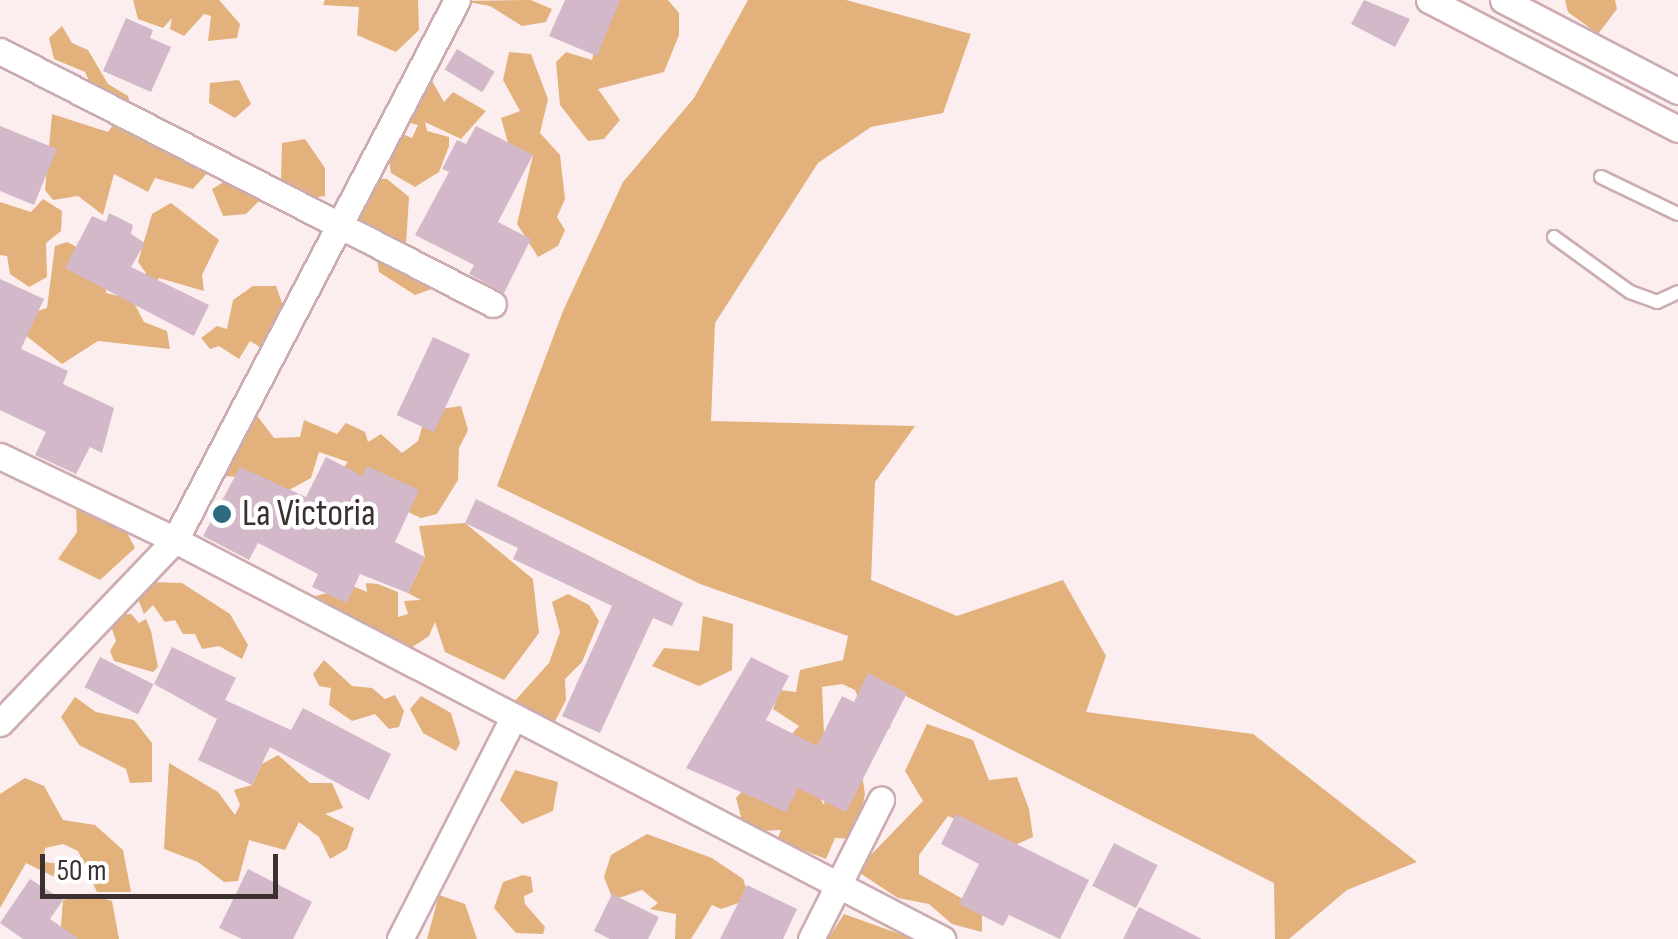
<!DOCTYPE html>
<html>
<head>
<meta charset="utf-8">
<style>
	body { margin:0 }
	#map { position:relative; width:1678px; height:939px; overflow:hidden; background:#fceeef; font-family:"Sofia Sans Condensed",sans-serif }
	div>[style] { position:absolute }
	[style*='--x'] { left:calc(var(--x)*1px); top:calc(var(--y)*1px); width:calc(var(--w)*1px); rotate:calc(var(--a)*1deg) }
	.forest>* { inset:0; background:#e2b17c }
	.building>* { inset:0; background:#d3b8c9; transform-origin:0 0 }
	.roads { filter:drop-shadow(2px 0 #cdacb0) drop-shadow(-2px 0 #cdacb0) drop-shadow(0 2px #cdacb0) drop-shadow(0 -2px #cdacb0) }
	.lane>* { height:12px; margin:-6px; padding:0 6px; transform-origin:6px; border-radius:6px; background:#fff }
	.street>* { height:25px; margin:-12.5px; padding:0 12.5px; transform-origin:12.5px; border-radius:12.5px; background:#fff }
	.dots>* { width:28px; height:28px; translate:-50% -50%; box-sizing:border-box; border:5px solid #fff; border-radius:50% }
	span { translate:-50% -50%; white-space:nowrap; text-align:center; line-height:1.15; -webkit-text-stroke:9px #fff; paint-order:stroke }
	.poi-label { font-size:38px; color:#3c2f30 }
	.left { translate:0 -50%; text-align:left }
	.scale { position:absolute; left:40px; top:854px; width:238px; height:45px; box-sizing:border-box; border:5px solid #3c2f30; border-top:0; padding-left:12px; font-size:30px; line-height:35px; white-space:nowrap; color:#3c2f30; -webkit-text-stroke:8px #fff; paint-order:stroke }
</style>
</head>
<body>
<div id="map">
	<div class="forest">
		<i style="clip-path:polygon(133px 0,219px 0,240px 24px,237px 38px,208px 41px,211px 16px,204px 14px,184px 36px,170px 29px,172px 18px,163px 28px,138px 19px)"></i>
		<i style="clip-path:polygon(325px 0,418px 0,419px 30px,396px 52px,357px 35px,359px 7px,323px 5px)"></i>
		<i style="clip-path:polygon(531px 0,552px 9px,546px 22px,522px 26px,490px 6px,463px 1px)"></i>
		<i style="clip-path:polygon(606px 0,668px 0,679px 13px,679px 35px,664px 72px,598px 89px,620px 120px,604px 139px,588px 141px,560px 105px,556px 62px,566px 52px,592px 60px)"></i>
		<i style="clip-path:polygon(748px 0,846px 0,971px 34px,943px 113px,871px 127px,818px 163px,715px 323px,711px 421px,915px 426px,875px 482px,871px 580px,957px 616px,1063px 580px,1106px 656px,1086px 712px,1253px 734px,1417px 862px,1347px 890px,1289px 939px,1275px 939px,1274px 883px,894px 690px,890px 728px,873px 736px,855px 690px,842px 684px,822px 687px,824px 734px,812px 784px,824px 805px,826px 793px,860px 761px,865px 794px,856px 839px,835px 838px,826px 859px,777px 840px,781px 830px,745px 832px,736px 798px,799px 726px,773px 709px,780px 690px,796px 692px,800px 670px,843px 660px,848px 636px,700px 584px,497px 486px,563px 311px,623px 182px,694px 98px)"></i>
		<i style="clip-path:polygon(1565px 0,1615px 0,1617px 9px,1598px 34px,1568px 12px)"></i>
		<i style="clip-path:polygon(62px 26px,72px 43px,88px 50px,108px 84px,128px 96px,132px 111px,91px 85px,85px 72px,54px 59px,49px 38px)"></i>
		<i style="clip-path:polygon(509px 52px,531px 54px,548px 99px,540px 133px,560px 155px,565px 199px,557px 217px,565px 230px,558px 246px,538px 257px,517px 224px,533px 155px,508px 143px,501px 118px,520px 111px,503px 80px)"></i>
		<i style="clip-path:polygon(431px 79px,444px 102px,453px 92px,486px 111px,461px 139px,425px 122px,427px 131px,449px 137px,449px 146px,439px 172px,415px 187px,391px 173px,389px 160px,394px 141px,403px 134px,412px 138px,418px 125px,406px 122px,409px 86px)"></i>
		<i style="clip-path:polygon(239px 80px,251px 104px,235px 118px,209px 103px,210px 83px)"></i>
		<i style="clip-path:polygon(52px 114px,108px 132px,117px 120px,209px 171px,193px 189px,155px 178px,148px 192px,114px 174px,103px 215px,78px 196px,53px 200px,45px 190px)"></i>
		<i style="clip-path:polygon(305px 139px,325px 168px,325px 196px,304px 199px,281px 181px,282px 143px)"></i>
		<i style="clip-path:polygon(239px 173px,260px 200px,246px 214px,223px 216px,212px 189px)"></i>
		<i style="clip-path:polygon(365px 178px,387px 179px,409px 197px,406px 245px,453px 271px,440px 286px,415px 295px,379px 272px,373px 235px,348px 217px)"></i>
		<i style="clip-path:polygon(43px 199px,62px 211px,61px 231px,46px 243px,47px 277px,29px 287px,10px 274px,7px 256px,0 255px,0 202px,31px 212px)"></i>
		<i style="clip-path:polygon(171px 203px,219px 240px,202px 275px,204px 291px,159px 278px,148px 294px,130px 282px,146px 273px,138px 262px,152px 214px)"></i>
		<i style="clip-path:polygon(67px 242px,92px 255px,106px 274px,106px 293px,132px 299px,144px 322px,167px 331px,170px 349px,98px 341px,62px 364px,20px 331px,26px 315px,47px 308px,55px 246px)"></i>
		<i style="clip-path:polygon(253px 286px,276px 286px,285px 311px,261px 348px,250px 341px,239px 359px,219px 346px,210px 349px,201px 338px,217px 326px,227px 329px,233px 300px)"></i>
		<i style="clip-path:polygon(461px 406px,468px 430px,459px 448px,458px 480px,437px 514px,421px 518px,335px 478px,348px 462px,319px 452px,311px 478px,271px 500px,251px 478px,225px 476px,252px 409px,274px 438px,300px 437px,304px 420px,337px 434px,346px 423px,365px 432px,368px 442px,381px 434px,402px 453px,418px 441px,427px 411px)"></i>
		<i style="clip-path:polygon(76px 506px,116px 512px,135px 548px,100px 580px,58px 559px,77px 532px)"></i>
		<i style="clip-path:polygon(465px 523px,533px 579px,539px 633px,504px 680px,445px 652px,435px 622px,429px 636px,408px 650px,320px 610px,315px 596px,355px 587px,367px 592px,366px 583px,378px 584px,398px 592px,398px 617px,408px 614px,404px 601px,421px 600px,408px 593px,425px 557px,419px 526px)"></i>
		<i style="clip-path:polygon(151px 582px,182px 583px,230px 614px,248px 645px,242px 659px,219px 646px,202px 649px,195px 634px,183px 634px,175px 620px,165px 622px,153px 605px,144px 614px,138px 599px)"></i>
		<i style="clip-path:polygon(568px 594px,589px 605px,599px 621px,582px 662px,565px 679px,566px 700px,550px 731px,512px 704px,549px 663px,560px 632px,552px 602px)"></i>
		<i style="clip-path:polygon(131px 614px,139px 623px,146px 619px,151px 631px,158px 667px,153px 672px,114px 661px,110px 651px,116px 641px,111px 626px,118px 615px)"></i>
		<i style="clip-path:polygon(703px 616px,733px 624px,732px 670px,699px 686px,652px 666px,664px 648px,699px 651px)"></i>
		<i style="clip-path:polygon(324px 660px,352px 686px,372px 688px,385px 699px,395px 695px,404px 711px,399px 727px,389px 729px,375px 714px,352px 721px,329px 705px,331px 688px,319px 686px,313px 674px)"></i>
		<i style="clip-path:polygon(421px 696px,451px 713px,460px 743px,456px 751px,423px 733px,410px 709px)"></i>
		<i style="clip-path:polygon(75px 697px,96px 712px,134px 720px,152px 743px,152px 782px,130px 783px,126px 769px,79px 745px,61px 717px)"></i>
		<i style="clip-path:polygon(927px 724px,973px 740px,989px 780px,1017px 777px,1029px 809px,1033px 837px,1015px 845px,948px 816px,919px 855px,919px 874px,982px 910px,982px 932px,952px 924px,929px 904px,898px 898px,849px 866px,864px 862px,923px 801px,905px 771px)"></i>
		<i style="clip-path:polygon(278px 755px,310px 783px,332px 783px,343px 808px,325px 814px,354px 828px,347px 849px,330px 859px,319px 837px,299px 822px,285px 850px,249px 840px,238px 881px,224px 882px,198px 862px,164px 849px,169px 763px,218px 792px,235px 815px,240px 805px,234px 790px,252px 785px,262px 764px)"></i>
		<i style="clip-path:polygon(515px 770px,558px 782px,553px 811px,522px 824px,500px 800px)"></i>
		<i style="clip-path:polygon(25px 778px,44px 786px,63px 820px,95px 825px,123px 850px,131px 892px,97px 892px,78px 851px,63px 844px,45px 848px,43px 862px,63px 864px,65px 882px,26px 863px,0 908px,0 794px)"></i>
		<i style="clip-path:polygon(647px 834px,712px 858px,743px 879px,750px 899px,721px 909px,712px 905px,691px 939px,675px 939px,676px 914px,650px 909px,658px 903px,642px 890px,613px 900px,604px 877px,611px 855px)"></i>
		<i style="clip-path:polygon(523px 875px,531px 877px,533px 892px,524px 896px,525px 904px,545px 927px,543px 934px,516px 933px,494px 908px,503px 882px)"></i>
		<i style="clip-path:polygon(90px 895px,112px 901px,119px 939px,60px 939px,63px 900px)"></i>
		<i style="clip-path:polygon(439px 895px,465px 904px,477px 939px,427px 939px)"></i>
		<i style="clip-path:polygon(844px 914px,908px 937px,909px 939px,828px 939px)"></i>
	</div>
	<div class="building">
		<i style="clip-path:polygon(565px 0,620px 0,597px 56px,549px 36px)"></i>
		<i style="clip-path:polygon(1364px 0,1410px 19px,1395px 47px,1351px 24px)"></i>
		<i style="clip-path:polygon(126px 18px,153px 30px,150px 38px,171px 47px,151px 92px,103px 71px)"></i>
		<i style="left:457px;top:49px;width:44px;height:24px;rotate:31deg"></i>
		<i style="clip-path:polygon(0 126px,57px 149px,34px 205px,0 191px)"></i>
		<i style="clip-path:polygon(476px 126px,533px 155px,498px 222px,531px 239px,504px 293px,469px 274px,474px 265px,415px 235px,449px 172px,442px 169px,457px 140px,466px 144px)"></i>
		<i style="clip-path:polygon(109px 213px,133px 225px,131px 234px,145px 243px,131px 267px,209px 305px,194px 336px,65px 268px,92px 216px,106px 222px)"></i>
		<i style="clip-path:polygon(0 279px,44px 299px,21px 349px,68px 371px,63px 384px,114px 408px,102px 453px,90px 447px,76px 474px,35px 455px,46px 432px,0 410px)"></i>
		<i style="left:433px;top:337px;width:41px;height:86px;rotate:25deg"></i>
		<i style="clip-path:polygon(326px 457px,363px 476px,367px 466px,419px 490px,395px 542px,425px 557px,408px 593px,360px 574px,347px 603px,312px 587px,318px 574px,258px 543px,249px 560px,203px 536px,240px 467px,306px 497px)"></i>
		<i style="clip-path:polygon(476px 499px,683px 603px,672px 626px,653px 618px,600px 733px,562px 716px,612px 606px,513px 559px,518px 548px,465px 523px)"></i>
		<i style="clip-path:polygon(172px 647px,236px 678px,225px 700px,291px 730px,303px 708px,391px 754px,369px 800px,270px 747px,252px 785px,198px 760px,217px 719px,154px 684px)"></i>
		<i style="left:100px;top:657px;width:60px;height:34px;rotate:27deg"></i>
		<i style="clip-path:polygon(751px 657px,789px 676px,766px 720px,817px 746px,842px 696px,854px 702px,868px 673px,907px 693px,846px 812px,798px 788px,786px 812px,686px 768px)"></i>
		<i style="clip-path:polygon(956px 814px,1089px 880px,1060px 939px,1009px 915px,1003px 926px,959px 904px,979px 864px,941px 844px)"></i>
		<i style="left:1114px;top:843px;width:49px;height:48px;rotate:27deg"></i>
		<i style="clip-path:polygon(248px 869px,312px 902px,293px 939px,242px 939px,219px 928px)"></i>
		<i style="clip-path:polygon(30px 879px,63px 900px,50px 919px,79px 939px,23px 939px,0 923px)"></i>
		<i style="clip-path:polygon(747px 885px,797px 909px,783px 939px,720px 939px)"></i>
		<i style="clip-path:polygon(612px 894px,659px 917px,648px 939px,610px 939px,594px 931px)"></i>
		<i style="clip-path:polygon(1139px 907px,1202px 939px,1123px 939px)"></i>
	</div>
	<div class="roads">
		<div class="lane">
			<i style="--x:1601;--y:177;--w:85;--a:25.7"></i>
			<i style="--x:1554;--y:237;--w:94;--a:35.9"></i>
			<i style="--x:1630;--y:292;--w:29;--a:20"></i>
			<i style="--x:1657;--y:302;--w:23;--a:-25"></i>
		</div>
		<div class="street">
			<i style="--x:1429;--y:0;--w:280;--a:27.4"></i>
			<i style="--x:1503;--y:0;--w:197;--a:27.5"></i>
			<i style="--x:0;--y:51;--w:554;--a:27.17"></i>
			<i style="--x:0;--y:456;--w:194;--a:25.6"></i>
			<i style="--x:175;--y:540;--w:865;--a:27.48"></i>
			<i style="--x:0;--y:723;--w:253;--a:-46.3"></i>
			<i style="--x:175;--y:540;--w:609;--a:-62.43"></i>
			<i style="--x:400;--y:939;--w:246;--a:-62.9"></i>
			<i style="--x:811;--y:939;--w:156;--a:-63.3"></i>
		</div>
	</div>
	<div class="dots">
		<i style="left:222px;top:514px;background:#2b6a7f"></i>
	</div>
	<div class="poi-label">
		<span class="left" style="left:242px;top:514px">La Victoria</span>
	</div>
	<div class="scale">50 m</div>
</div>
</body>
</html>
